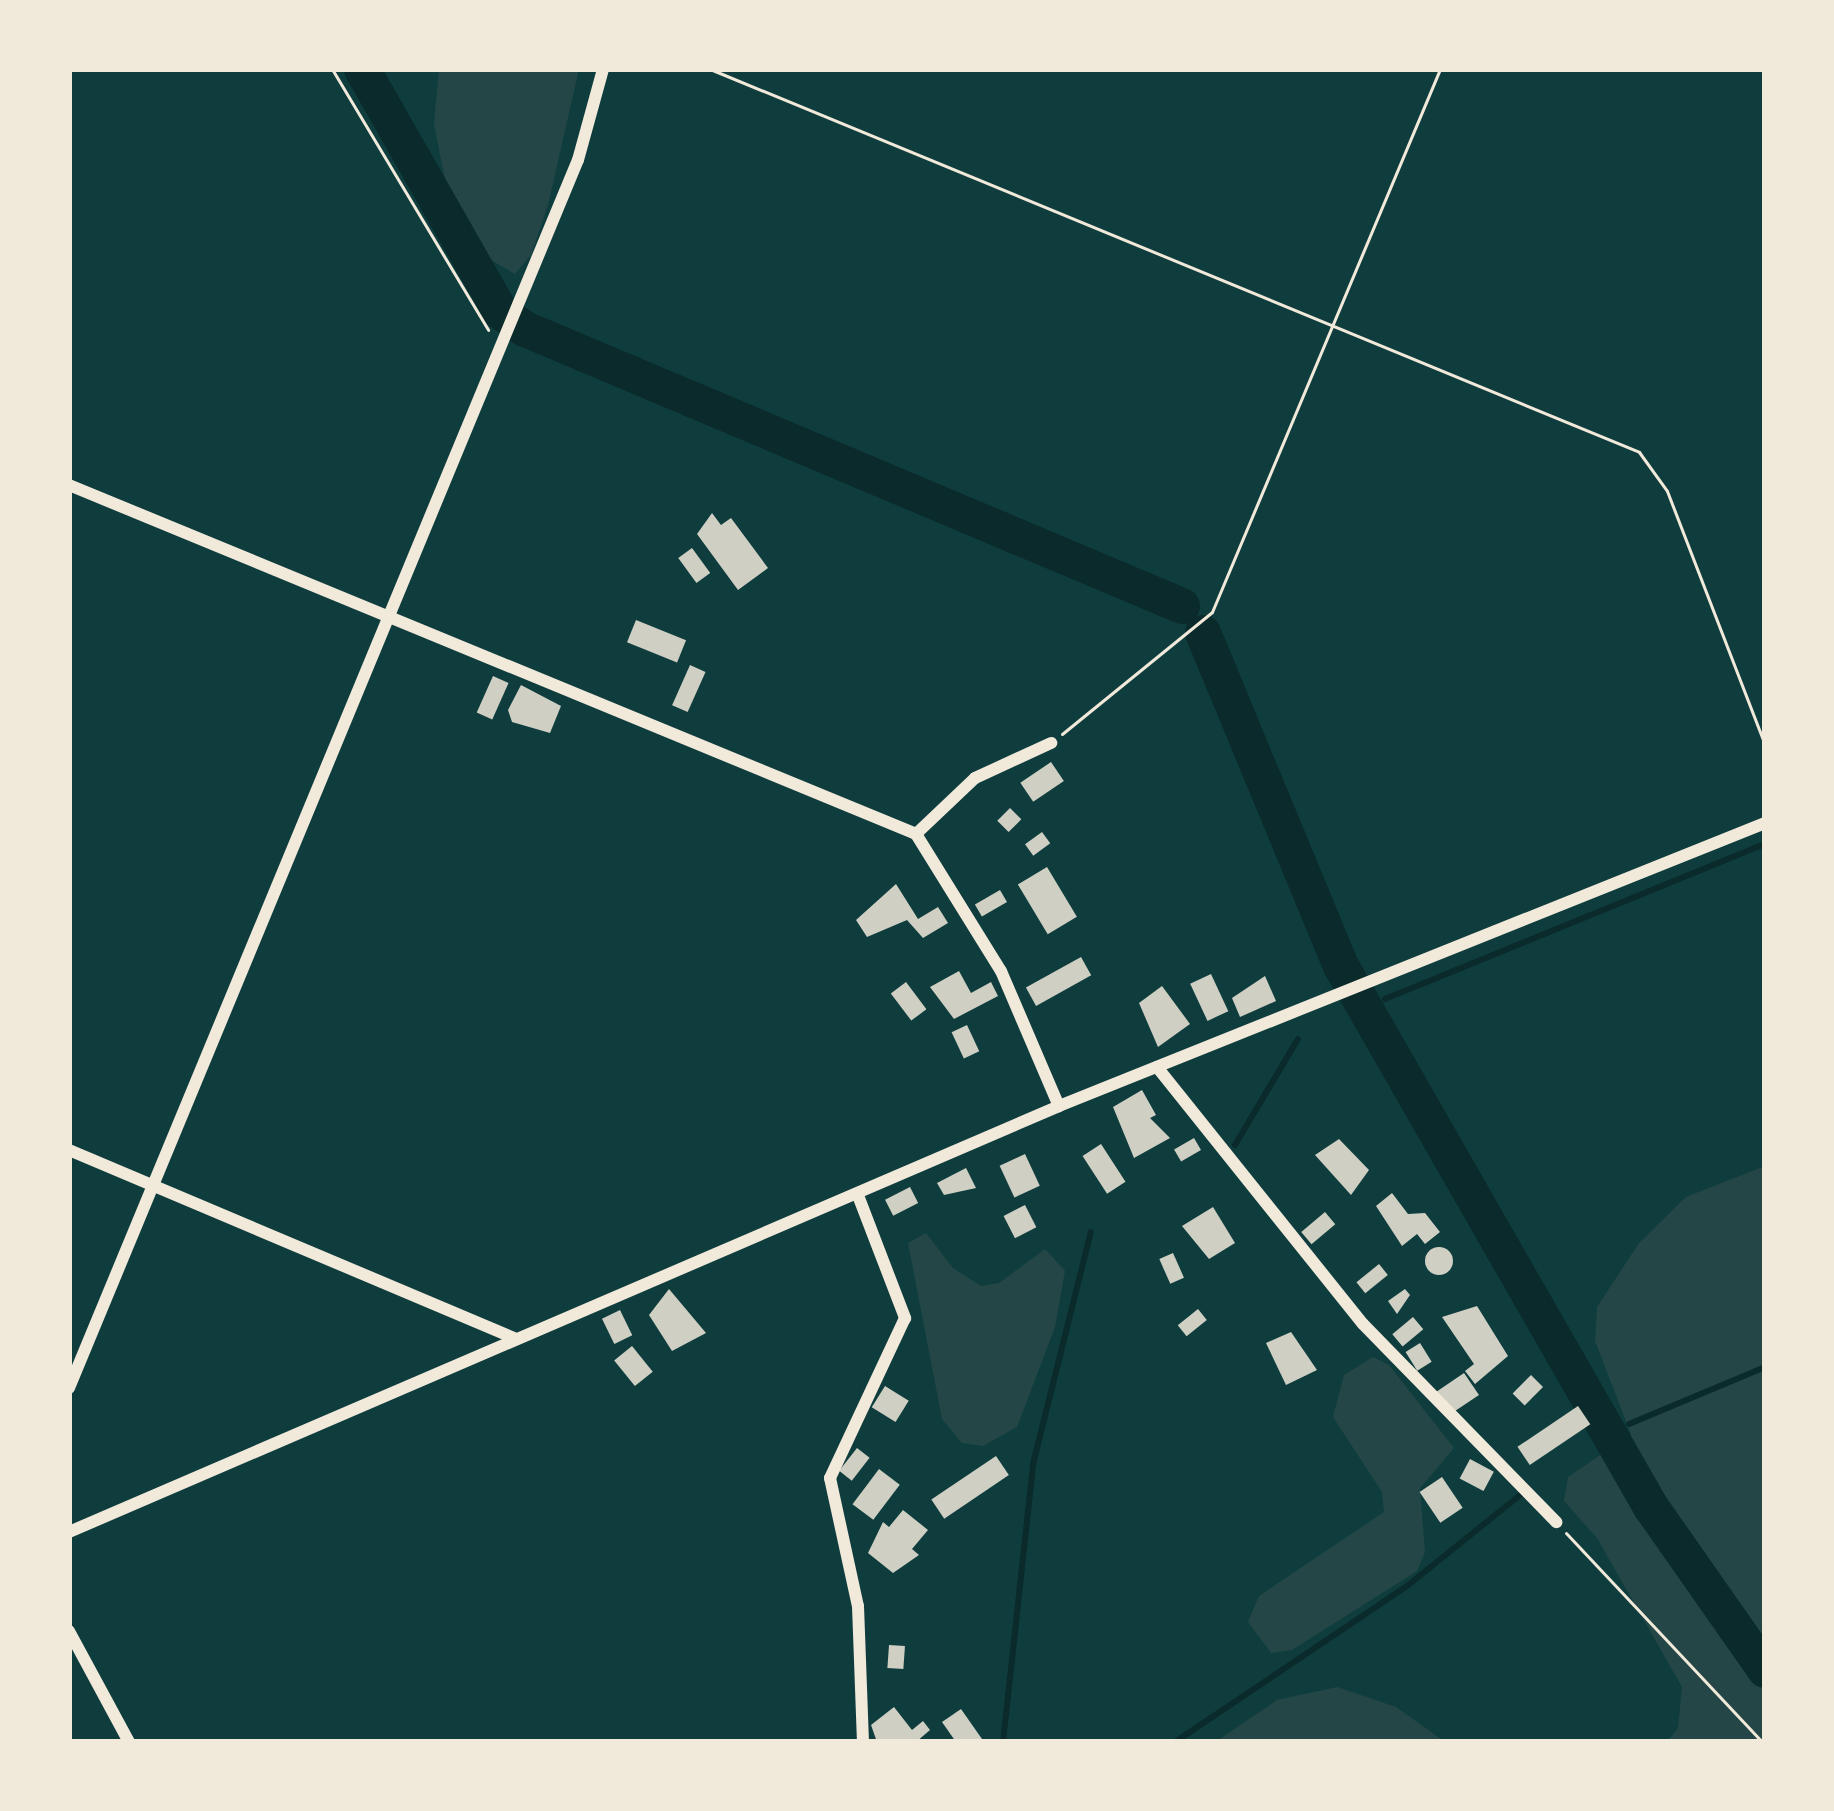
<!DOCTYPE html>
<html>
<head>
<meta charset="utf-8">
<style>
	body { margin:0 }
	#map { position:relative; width:1834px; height:1811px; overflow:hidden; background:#0f3d3e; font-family:"Titillium Web",sans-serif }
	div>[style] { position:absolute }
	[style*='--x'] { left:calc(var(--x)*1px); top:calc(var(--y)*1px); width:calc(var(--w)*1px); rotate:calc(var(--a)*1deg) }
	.green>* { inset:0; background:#244646 }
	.stream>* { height:6px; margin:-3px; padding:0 3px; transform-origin:3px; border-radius:3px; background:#0a2a2b }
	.river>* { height:36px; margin:-18px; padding:0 18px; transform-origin:18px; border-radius:18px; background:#0a2a2b }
	.building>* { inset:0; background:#cfcfc3; transform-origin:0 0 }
	.round { border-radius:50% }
	.path>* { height:3px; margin:-1.5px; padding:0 1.5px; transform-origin:1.5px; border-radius:1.5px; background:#f1e9da }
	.minor>* { height:12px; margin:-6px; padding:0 6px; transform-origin:6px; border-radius:6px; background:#f1e9da }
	span { translate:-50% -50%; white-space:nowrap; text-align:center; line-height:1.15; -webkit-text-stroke:9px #f1e9da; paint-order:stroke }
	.frame { position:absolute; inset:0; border:72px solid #f1e9da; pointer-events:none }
</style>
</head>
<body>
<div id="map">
	<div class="green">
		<i style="clip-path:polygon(439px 69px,579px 69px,548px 205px,531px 255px,515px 274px,489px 259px,449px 200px,434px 124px)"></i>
		<i style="clip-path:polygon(1765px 1166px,1765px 1742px,1667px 1742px,1678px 1728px,1682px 1687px,1597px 1538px,1564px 1501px,1568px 1477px,1631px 1434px,1595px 1341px,1597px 1307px,1639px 1243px,1686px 1197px)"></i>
		<i style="clip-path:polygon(926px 1233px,953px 1268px,981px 1286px,999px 1283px,1045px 1249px,1065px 1271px,1055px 1327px,1017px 1427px,983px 1446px,962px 1443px,942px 1419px,908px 1243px)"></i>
		<i style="clip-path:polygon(1373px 1357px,1389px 1365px,1454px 1448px,1420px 1488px,1425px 1552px,1417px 1571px,1292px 1650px,1271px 1653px,1248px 1622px,1259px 1596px,1384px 1512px,1382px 1492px,1333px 1417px,1344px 1375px)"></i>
		<i style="clip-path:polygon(1337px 1687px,1396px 1707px,1445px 1742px,1215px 1742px,1277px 1700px)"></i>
	</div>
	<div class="stream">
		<i style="--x:1385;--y:999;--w:410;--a:-22.2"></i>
		<i style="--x:1235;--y:1145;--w:123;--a:-59.3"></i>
		<i style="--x:1629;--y:1424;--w:147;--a:-22.7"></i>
		<i style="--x:1003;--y:1742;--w:280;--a:-83.8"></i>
		<i style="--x:1033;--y:1464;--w:239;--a:-76"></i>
		<i style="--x:1175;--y:1742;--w:280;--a:-33.9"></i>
		<i style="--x:1407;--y:1586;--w:144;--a:-38.8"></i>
	</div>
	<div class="river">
		<i style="--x:362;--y:69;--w:279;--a:60.3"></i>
		<i style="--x:500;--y:311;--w:31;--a:36"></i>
		<i style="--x:525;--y:329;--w:713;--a:22.86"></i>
		<i style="--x:1203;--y:633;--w:360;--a:67.5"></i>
		<i style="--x:1341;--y:966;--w:624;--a:60.19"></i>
		<i style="--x:1651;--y:1507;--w:199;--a:55"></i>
	</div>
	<div class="building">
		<i style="clip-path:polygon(712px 513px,721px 525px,731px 518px,768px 568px,738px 590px,697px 534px)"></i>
		<i style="left:692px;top:548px;width:31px;height:17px;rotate:54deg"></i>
		<i style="left:636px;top:620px;width:54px;height:24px;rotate:22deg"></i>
		<i style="left:690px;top:665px;width:17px;height:44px;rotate:24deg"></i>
		<i style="left:493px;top:676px;width:17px;height:40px;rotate:24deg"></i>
		<i style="clip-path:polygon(521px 685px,561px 706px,550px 733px,512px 722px,508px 710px)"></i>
		<i style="left:1051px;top:762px;width:23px;height:37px;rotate:56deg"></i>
		<i style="left:1010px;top:808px;width:16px;height:18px;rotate:45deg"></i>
		<i style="left:1042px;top:832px;width:14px;height:21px;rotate:54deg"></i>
		<i style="left:1047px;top:867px;width:58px;height:34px;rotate:59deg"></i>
		<i style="clip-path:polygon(896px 884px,918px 919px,938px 907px,948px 923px,923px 938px,907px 920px,867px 937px,856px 920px)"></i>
		<i style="left:1000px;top:890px;width:14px;height:29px;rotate:60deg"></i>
		<i style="left:1081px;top:957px;width:21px;height:63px;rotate:61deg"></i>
		<i style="clip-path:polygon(959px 971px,971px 993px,991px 982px,998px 996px,954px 1019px,930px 987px)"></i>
		<i style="left:1211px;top:974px;width:41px;height:23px;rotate:65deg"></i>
		<i style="clip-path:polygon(1265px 976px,1276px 1001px,1240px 1017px,1232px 998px)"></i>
		<i style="left:906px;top:982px;width:34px;height:19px;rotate:53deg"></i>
		<i style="clip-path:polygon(1162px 986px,1190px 1024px,1158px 1047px,1139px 1003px)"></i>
		<i style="left:967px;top:1025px;width:29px;height:17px;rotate:65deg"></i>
		<i style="clip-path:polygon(1142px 1090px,1156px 1115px,1150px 1118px,1170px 1138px,1134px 1158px,1113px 1107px)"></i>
		<i style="left:1194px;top:1138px;width:14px;height:23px;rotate:60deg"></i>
		<i style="clip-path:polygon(1339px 1139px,1369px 1170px,1351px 1195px,1315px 1155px)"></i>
		<i style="left:1101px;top:1144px;width:45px;height:22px;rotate:57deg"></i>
		<i style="left:1025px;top:1154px;width:35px;height:28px;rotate:65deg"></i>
		<i style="clip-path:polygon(966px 1168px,976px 1188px,944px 1195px,937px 1183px)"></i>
		<i style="left:910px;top:1187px;width:18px;height:28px;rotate:63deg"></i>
		<i style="clip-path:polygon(1392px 1193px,1408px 1214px,1425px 1213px,1440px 1232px,1425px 1244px,1417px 1234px,1402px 1246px,1376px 1206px)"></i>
		<i style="left:1025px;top:1205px;width:25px;height:24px;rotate:63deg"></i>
		<i style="clip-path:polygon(1213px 1207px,1235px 1243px,1209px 1259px,1182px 1226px)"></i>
		<i style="left:1325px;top:1212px;width:16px;height:31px;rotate:50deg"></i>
		<i class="round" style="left:1425px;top:1247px;width:28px;height:28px"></i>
		<i style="left:1173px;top:1253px;width:27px;height:15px;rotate:66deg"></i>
		<i style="left:1379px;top:1264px;width:14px;height:29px;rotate:51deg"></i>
		<i style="clip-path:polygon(669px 1289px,706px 1333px,672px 1351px,649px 1315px)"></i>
		<i style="clip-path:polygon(1405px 1289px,1410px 1295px,1397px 1314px,1388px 1301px)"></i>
		<i style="clip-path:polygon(1477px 1306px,1508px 1356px,1475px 1384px,1465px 1371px,1474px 1364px,1442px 1317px)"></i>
		<i style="left:1198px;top:1309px;width:14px;height:26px;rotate:51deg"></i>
		<i style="left:620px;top:1310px;width:28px;height:20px;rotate:64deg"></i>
		<i style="left:1413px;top:1317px;width:16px;height:27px;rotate:50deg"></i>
		<i style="clip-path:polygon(1291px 1332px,1317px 1370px,1286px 1385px,1266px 1343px)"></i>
		<i style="left:1420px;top:1343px;width:22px;height:17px;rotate:58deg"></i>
		<i style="left:632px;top:1346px;width:33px;height:23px;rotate:51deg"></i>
		<i style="clip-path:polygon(1464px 1373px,1479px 1395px,1455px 1411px,1436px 1392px)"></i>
		<i style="left:1531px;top:1375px;width:17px;height:26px;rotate:45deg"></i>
		<i style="left:885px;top:1386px;width:28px;height:25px;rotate:32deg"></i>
		<i style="left:1578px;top:1406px;width:22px;height:73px;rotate:56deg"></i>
		<i style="left:857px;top:1448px;width:16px;height:29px;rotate:38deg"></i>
		<i style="left:996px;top:1456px;width:23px;height:78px;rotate:56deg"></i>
		<i style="left:1470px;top:1459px;width:27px;height:22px;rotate:28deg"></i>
		<i style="left:879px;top:1469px;width:26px;height:44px;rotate:37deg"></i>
		<i style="left:1442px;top:1477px;width:37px;height:27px;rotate:56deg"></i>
		<i style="clip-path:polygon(903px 1510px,928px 1530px,912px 1549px,919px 1555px,893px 1573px,868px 1553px,883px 1522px,889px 1527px)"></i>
		<i style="left:889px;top:1645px;width:16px;height:23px;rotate:4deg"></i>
		<i style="clip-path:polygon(894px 1707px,912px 1730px,923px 1721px,930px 1730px,916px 1742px,877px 1742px,871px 1725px)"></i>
		<i style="clip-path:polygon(961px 1709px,982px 1739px,978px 1742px,956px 1742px,942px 1722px)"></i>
	</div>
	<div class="path">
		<i style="--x:332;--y:69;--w:304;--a:59.1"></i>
		<i style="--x:710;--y:69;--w:1005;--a:22.4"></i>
		<i style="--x:1639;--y:452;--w:48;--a:54.3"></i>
		<i style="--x:1667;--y:491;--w:272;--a:68.9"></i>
		<i style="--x:1062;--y:734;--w:193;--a:-39.1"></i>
		<i style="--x:1212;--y:612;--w:589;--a:-67.22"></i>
		<i style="--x:1566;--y:1533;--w:287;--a:46.8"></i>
	</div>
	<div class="minor">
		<i style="--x:69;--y:485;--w:916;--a:22.39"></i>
		<i style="--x:916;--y:834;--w:161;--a:58.2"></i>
		<i style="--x:1001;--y:971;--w:147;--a:66.8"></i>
		<i style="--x:916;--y:834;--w:81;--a:-43.5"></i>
		<i style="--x:975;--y:778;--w:84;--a:-24.7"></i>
		<i style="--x:1157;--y:1067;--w:329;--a:51.3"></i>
		<i style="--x:1363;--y:1324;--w:277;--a:45.7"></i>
		<i style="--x:69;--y:1150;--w:485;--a:22.9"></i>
		<i style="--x:859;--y:1198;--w:129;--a:69"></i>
		<i style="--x:905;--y:1318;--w:177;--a:115.1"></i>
		<i style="--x:830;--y:1478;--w:131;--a:77.7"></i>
		<i style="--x:858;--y:1606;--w:136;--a:87.9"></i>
		<i style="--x:69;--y:1388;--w:1329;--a:-67.49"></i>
		<i style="--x:578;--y:160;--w:94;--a:-74.6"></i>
		<i style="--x:69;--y:1532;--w:1078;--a:-23.28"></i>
		<i style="--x:1059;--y:1106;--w:761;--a:-21.84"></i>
		<i style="--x:69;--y:1631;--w:126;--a:61.6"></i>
	</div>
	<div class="frame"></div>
</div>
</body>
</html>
